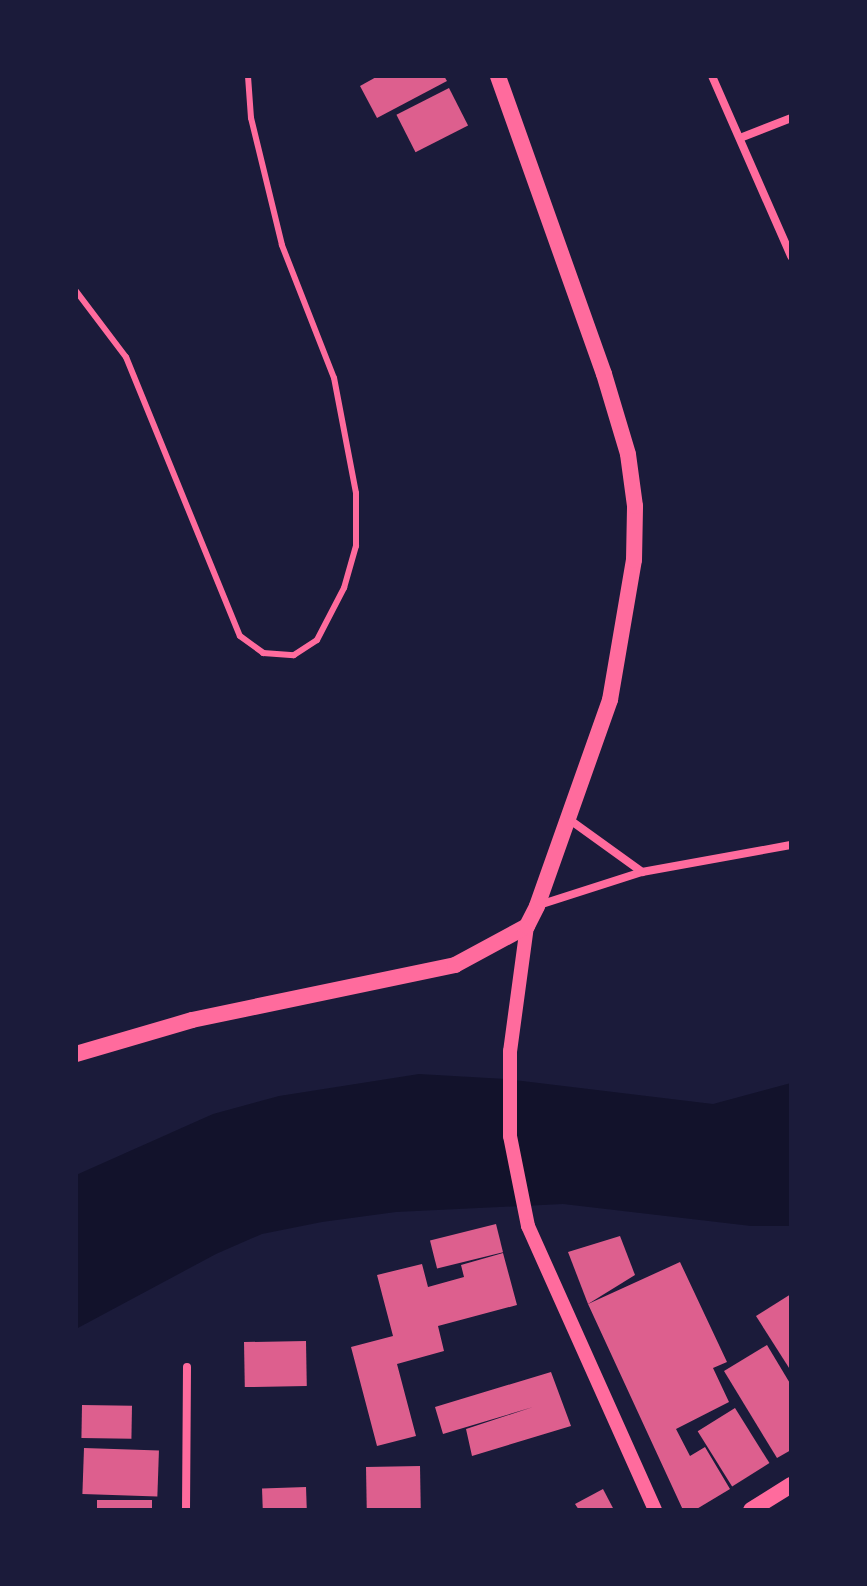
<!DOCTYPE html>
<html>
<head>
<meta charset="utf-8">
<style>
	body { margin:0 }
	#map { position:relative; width:867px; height:1586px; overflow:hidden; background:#1b1b3a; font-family:"DM Sans",sans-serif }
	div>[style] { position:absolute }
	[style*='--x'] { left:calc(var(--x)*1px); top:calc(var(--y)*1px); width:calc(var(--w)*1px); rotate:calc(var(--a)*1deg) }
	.water>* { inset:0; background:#12122b }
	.building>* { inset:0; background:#dd5f8e; transform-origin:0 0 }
	.service>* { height:6px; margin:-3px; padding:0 3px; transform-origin:3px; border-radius:3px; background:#ff6b9d }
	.minor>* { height:8px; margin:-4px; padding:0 4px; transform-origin:4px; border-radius:4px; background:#ff6b9d }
	.tertiary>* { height:14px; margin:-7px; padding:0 7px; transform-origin:7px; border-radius:7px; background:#ff6b9d }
	.secondary>* { height:16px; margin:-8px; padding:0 8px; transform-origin:8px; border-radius:8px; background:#ff6b9d }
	span { translate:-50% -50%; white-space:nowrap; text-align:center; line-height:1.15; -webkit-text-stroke:8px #1b1b3a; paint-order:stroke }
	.frame { position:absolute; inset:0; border:78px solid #1b1b3a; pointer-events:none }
</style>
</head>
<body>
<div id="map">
	<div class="water">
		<i style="clip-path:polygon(419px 1074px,506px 1079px,713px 1104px,791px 1083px,791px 1226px,751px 1226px,563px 1204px,396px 1212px,322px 1222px,262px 1234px,216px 1254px,76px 1329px,76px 1175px,213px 1114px,279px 1096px)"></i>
	</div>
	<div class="building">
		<i style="clip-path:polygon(378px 76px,444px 76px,447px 81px,377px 118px,360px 86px)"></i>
		<i style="left:449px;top:88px;width:42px;height:59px;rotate:63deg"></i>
		<i style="left:496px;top:1224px;width:29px;height:68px;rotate:76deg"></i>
		<i style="clip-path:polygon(620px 1236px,635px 1275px,588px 1304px,568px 1252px)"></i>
		<i style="clip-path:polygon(503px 1253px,517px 1305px,438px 1326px,444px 1351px,397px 1364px,416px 1436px,377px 1446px,351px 1347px,393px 1336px,377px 1275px,422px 1264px,428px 1287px,464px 1277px,461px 1265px)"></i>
		<i style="clip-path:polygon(680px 1262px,727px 1362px,713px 1368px,729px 1402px,676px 1429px,690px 1456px,705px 1447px,730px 1489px,695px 1510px,683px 1510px,588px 1304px)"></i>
		<i style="clip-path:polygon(791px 1294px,791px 1371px,756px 1316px)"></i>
		<i style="left:306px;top:1341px;width:45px;height:62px;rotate:89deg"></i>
		<i style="clip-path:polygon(767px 1345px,791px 1385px,791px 1450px,777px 1458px,724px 1371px)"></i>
		<i style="clip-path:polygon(551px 1372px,571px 1426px,472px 1456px,466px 1429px,533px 1407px,443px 1434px,435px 1407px)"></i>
		<i style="left:82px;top:1405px;width:50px;height:33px;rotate:1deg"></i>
		<i style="left:735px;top:1408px;width:65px;height:44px;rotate:58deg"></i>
		<i style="left:84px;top:1448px;width:75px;height:46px;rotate:2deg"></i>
		<i style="left:420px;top:1466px;width:44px;height:54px;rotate:89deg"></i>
		<i style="left:306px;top:1487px;width:23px;height:44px;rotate:88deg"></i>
		<i style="clip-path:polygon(603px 1489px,614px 1510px,579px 1510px,575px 1504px)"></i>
		<i style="left:97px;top:1500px;width:55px;height:10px"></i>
	</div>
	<div class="service">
		<i style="--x:76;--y:291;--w:83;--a:52.9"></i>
		<i style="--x:126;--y:357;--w:301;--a:67.8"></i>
		<i style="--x:240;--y:636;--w:29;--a:36"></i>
		<i style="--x:263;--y:653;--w:31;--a:4"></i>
		<i style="--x:294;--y:655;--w:27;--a:-33"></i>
		<i style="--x:317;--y:640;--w:59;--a:-62.6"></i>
		<i style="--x:344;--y:588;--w:44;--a:-74.1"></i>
		<i style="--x:356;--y:546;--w:53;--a:-90"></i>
		<i style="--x:356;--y:493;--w:117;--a:-100.8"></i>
		<i style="--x:334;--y:378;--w:143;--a:-111.4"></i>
		<i style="--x:282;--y:245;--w:131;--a:-103.7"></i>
		<i style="--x:251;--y:118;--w:42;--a:-94.1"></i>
	</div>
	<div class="minor">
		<i style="--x:712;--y:76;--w:197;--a:66.3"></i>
		<i style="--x:740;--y:138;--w:55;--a:-21.4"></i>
		<i style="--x:570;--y:820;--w:89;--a:35.8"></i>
		<i style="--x:539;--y:905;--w:108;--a:-17.8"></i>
		<i style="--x:642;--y:872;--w:151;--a:-10.3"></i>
		<i style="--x:186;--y:1510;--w:143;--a:-89.6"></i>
	</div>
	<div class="tertiary">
		<i style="--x:527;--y:926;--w:126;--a:97.7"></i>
		<i style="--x:510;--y:1051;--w:85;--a:90"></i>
		<i style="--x:510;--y:1136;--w:92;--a:78.7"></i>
		<i style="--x:528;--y:1226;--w:311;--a:65.9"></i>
	</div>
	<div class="secondary">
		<i style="--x:76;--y:1054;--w:121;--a:-16.3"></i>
		<i style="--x:192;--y:1020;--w:269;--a:-11.8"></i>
		<i style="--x:455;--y:965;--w:82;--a:-28.4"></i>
		<i style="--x:527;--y:926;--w:22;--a:-63"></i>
		<i style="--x:537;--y:906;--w:219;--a:-70.5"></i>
		<i style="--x:610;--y:700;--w:142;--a:-80.3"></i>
		<i style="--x:634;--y:560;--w:54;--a:-88.9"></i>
		<i style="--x:635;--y:506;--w:52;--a:-97.7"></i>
		<i style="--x:628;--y:454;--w:84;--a:-106.7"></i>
		<i style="--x:604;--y:374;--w:316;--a:-109.6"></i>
		<i style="--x:751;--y:1510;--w:47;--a:-32"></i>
	</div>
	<div class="frame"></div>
</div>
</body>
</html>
